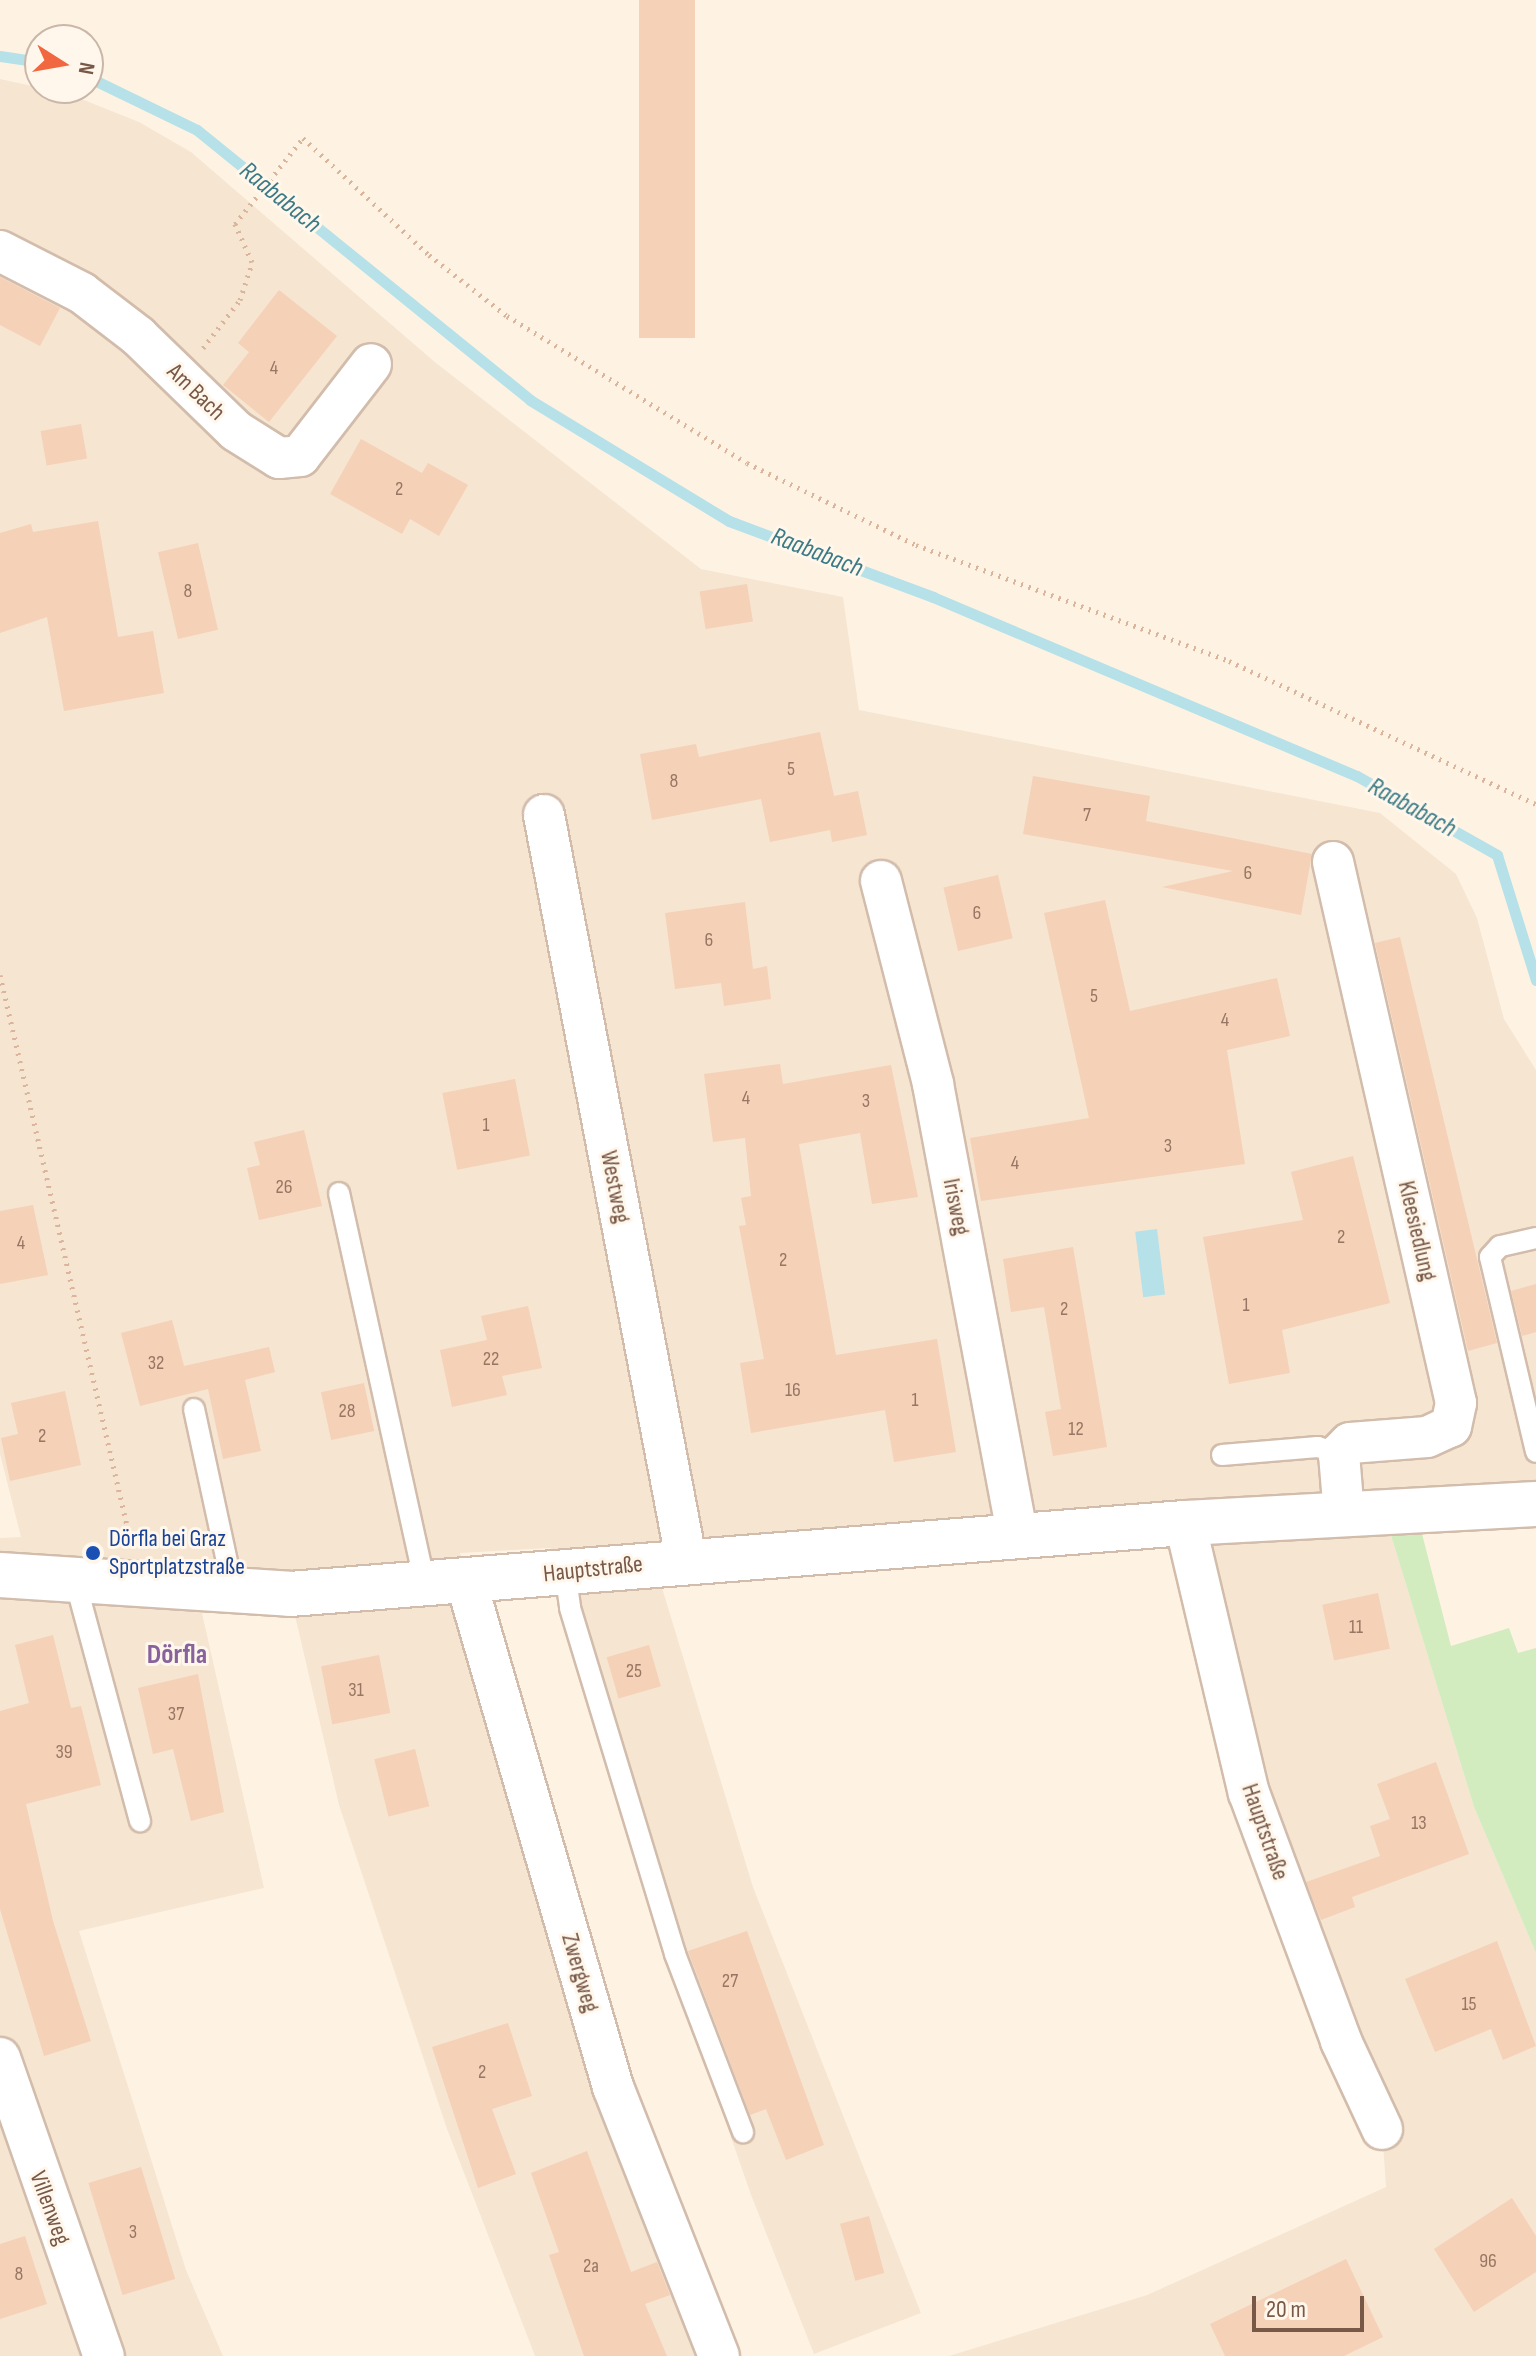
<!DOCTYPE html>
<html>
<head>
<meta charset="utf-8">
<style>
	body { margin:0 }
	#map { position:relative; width:1536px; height:2356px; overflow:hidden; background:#fef3e3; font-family:"Sofia Sans Condensed",sans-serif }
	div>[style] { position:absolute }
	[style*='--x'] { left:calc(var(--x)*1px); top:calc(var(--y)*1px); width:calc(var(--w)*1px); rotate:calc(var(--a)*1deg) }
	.residential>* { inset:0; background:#f6e5d1 }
	.green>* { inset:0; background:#d2ecc0 }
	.water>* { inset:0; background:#b6e1e9; transform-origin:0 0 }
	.stream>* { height:11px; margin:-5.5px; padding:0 5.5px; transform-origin:5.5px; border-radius:5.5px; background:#b6e1e9 }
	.building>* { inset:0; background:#f5d1b8; transform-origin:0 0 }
	.path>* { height:5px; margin-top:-2.5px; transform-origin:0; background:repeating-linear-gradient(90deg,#dab49b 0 2px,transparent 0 8px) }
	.roads { filter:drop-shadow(2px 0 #d2bcab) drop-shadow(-2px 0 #d2bcab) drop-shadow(0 2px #d2bcab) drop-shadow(0 -2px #d2bcab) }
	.service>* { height:20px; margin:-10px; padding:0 10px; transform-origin:10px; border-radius:10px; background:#fff }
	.minor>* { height:40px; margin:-20px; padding:0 20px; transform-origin:20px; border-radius:20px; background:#fff }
	.secondary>* { height:44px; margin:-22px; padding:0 22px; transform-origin:22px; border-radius:22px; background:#fff }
	.dots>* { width:22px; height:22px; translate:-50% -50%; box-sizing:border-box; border:4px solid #fff7eb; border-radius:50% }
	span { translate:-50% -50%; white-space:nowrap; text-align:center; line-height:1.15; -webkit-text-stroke:6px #fff7eb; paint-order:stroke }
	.number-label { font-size:20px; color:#977663 }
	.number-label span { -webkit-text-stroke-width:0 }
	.street-label { font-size:24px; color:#785847 }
	.transit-label { font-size:24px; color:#164399 }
	.left { translate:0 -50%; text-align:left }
	.water-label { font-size:26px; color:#3c7a86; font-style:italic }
	.quarter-label { font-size:28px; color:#88629c; font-weight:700 }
	.north { position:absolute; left:24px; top:24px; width:80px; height:80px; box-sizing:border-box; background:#fff7eb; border:2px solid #c9b7a9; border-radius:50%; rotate:101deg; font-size:22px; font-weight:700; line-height:32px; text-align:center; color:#785847 }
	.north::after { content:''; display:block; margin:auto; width:28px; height:36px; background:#f1673f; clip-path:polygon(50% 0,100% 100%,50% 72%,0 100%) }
	.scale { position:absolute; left:1252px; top:2296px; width:112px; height:36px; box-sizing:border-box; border:4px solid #785847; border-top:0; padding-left:10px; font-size:24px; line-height:28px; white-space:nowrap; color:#785847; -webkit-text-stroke:6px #fff7eb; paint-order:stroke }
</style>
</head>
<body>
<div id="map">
	<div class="residential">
		<i style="clip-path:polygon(0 79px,69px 94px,139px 122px,191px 152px,436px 363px,701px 569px,843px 597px,859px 710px,1380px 813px,1456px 874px,1477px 918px,1504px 1019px,1536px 1070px,1536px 1525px,1390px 1532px,1474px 1807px,1536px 1953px,1536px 2356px,949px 2356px,1147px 2295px,1386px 2187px,1382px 2129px,1341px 2041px,1186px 1523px,649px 1545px,753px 1887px,921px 2313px,814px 2354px,751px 2195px,630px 1845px,564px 1620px,551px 1548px,460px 1553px,719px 2356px,535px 2356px,447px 2129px,339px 1805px,290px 1594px,193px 1573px,264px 1888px,79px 1931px,186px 2270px,223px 2356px,0 2356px,0 1538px,21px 1537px,0 1454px)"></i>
	</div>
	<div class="green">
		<i style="clip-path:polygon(1421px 1530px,1451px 1646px,1509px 1628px,1518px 1653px,1536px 1648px,1536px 1953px,1474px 1807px,1390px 1532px)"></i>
	</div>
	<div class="water">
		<i style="left:1157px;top:1229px;width:66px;height:22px;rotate:83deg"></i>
	</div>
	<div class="stream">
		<i style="--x:0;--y:56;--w:40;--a:8.5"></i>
		<i style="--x:88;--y:77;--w:121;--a:25.9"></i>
		<i style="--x:197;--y:130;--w:429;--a:39"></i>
		<i style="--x:530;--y:400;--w:233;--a:31.3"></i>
		<i style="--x:729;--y:521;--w:218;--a:20.4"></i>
		<i style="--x:933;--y:597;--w:460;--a:22.9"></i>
		<i style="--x:1357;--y:776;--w:161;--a:29.4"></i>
		<i style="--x:1497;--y:855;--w:131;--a:72.7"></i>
	</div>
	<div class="building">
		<i style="left:639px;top:0;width:56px;height:338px"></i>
		<i style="clip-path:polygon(0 277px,60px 308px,40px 346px,0 325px)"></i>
		<i style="clip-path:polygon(279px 290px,337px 336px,269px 422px,223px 385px,249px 352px,238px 343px)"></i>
		<i style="left:81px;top:424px;width:35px;height:41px;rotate:80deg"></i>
		<i style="clip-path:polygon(361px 439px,422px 473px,428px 463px,468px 485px,439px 536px,410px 519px,402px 534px,330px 494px)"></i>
		<i style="clip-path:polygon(98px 521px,118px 637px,153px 631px,164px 693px,64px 711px,47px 617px,0 633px,0 533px,31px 524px,33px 532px)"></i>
		<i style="left:198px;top:543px;width:89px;height:41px;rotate:77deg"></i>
		<i style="left:747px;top:584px;width:38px;height:48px;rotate:81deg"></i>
		<i style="clip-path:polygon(820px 732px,834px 796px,858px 791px,867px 835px,832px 842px,830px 830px,770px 842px,761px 799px,652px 820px,640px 754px,696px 744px,699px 757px)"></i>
		<i style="clip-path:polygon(1033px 776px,1150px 796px,1146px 821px,1312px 854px,1301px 915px,1162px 887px,1233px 871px,1023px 834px)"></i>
		<i style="left:998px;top:875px;width:65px;height:56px;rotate:77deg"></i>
		<i style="clip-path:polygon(1105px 900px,1130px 1011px,1277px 978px,1290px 1036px,1227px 1050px,1245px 1164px,981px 1201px,970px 1138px,1089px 1118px,1044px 913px)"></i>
		<i style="clip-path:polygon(745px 902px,753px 969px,767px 966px,771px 999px,724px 1006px,721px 983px,675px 989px,665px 913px)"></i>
		<i style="clip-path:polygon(1400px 937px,1497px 1343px,1468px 1351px,1375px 943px)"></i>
		<i style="clip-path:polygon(780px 1064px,783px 1084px,891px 1065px,918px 1197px,872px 1204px,860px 1133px,799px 1144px,836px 1355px,937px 1339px,956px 1452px,894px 1462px,885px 1410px,751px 1433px,740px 1363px,764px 1359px,739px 1226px,746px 1225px,741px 1198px,751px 1196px,745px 1138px,713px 1142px,704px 1074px)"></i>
		<i style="left:515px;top:1079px;width:78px;height:74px;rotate:79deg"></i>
		<i style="clip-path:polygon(304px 1130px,322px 1206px,259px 1220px,247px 1168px,260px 1165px,254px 1142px)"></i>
		<i style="clip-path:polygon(1353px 1156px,1390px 1303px,1282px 1330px,1290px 1373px,1229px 1384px,1203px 1237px,1303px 1220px,1291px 1172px)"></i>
		<i style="clip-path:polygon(33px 1205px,48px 1275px,0 1284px,0 1211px)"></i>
		<i style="clip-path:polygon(1073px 1247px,1107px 1447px,1053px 1456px,1045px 1412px,1061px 1409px,1044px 1307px,1011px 1312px,1003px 1259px)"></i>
		<i style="clip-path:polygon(1536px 1284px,1536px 1332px,1522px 1336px,1511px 1291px)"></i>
		<i style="clip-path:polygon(528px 1306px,542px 1368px,502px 1376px,507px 1395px,452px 1407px,440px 1350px,487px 1340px,481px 1316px)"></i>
		<i style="clip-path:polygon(172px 1320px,184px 1366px,269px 1347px,275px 1372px,245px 1380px,261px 1451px,223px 1459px,208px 1389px,140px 1406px,121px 1333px)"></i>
		<i style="left:364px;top:1383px;width:49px;height:44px;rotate:78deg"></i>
		<i style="clip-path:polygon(65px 1391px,81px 1465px,10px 1481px,1px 1438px,18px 1434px,11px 1403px)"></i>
		<i style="left:1378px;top:1593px;width:57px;height:57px;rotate:78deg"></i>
		<i style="clip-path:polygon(53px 1635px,71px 1708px,81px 1706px,101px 1785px,26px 1804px,53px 1921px,91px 2041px,44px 2056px,0 1909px,0 1711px,29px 1703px,15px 1645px)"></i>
		<i style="left:649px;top:1645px;width:43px;height:44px;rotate:74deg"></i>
		<i style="left:379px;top:1655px;width:59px;height:59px;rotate:79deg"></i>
		<i style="clip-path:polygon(198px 1674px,224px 1812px,191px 1821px,173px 1749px,153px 1754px,138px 1688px)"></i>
		<i style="left:415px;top:1749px;width:59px;height:42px;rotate:76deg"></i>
		<i style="clip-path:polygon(1436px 1762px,1469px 1854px,1352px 1897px,1355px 1907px,1321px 1920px,1306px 1882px,1380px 1856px,1370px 1826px,1390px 1819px,1377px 1784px)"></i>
		<i style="clip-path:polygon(747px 1931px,824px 2145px,786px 2160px,766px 2109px,750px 2115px,688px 1951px)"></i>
		<i style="clip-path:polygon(1497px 1941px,1536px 2046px,1503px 2060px,1491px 2029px,1435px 2052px,1405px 1979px)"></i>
		<i style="clip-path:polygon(508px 2023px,532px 2096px,492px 2109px,516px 2174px,478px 2188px,432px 2047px)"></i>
		<i style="clip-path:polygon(587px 2151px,631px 2272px,657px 2262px,670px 2295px,645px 2304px,667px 2356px,584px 2356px,549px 2255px,559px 2252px,531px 2173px)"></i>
		<i style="left:141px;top:2167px;width:117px;height:55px;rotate:73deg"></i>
		<i style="clip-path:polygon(1512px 2198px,1536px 2236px,1536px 2272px,1474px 2312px,1434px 2249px)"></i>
		<i style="left:869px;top:2216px;width:59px;height:30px;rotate:75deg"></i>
		<i style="clip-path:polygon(25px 2236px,47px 2304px,0 2319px,0 2244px)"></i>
		<i style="clip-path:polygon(1346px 2259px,1383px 2337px,1344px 2356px,1225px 2356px,1210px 2324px)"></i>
	</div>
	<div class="path">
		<i style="--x:203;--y:348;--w:61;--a:-52.4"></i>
		<i style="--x:240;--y:300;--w:40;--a:-72"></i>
		<i style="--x:252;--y:262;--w:42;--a:-114.1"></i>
		<i style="--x:235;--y:224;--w:110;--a:-51.7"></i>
		<i style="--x:303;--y:138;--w:172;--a:42.9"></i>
		<i style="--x:429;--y:255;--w:99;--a:38"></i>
		<i style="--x:507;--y:316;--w:281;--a:31.5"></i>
		<i style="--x:747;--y:463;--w:188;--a:25.9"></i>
		<i style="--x:916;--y:545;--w:334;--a:20.3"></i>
		<i style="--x:1229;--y:661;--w:339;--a:25"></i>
		<i style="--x:0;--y:975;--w:583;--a:77.01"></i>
	</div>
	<div class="roads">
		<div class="service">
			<i style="--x:339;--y:1193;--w:399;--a:77.6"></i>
			<i style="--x:1536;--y:1238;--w:37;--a:167"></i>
			<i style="--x:1500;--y:1246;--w:15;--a:132"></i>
			<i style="--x:1490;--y:1257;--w:200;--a:76.7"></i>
			<i style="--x:194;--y:1409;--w:185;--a:77.8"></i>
			<i style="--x:1222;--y:1455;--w:96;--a:-4.8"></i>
			<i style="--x:1318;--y:1447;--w:22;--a:18"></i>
			<i style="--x:565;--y:1571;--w:37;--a:82"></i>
			<i style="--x:570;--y:1608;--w:362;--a:73.1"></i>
			<i style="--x:675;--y:1954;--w:191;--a:69.1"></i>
			<i style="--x:75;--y:1580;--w:250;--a:74.9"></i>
		</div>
		<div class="minor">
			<i style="--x:0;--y:251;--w:92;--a:27.1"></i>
			<i style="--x:82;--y:293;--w:71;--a:37.5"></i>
			<i style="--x:138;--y:336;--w:136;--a:44.1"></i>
			<i style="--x:236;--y:431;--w:51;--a:32.1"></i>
			<i style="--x:279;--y:458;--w:21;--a:-5"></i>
			<i style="--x:300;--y:456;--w:116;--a:-52.3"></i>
			<i style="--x:544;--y:815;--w:757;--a:79.19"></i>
			<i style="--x:1333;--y:862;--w:555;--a:77.19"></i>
			<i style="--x:1456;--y:1403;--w:24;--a:102"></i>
			<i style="--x:1451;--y:1426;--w:26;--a:155"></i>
			<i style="--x:1427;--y:1437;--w:77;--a:175.5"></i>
			<i style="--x:1350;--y:1443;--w:16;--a:135"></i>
			<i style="--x:1339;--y:1454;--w:61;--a:85.3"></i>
			<i style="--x:881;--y:881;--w:210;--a:75.6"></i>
			<i style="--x:933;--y:1084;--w:461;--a:79.4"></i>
			<i style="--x:1185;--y:1523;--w:277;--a:76.7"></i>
			<i style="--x:1249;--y:1793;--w:265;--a:69.6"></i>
			<i style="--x:1341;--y:2041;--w:97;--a:65"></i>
			<i style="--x:466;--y:1581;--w:527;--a:73.8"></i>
			<i style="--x:613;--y:2087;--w:289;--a:68.5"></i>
			<i style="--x:0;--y:2058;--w:316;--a:70.8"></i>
		</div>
		<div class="secondary">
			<i style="--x:0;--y:1575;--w:291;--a:3.7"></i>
			<i style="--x:290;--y:1594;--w:898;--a:-4.54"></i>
			<i style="--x:1185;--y:1523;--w:352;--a:-3.1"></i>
		</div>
	</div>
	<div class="dots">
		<i style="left:93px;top:1553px;background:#1a4fb4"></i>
	</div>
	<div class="number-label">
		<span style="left:274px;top:368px">4</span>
		<span style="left:399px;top:489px">2</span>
		<span style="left:188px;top:591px">8</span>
		<span style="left:791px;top:769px">5</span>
		<span style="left:674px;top:781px">8</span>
		<span style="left:1087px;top:815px">7</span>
		<span style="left:1248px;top:873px">6</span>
		<span style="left:977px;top:913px">6</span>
		<span style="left:709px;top:940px">6</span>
		<span style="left:1094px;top:996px">5</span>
		<span style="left:1225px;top:1020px">4</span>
		<span style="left:746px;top:1098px">4</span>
		<span style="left:866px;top:1101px">3</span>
		<span style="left:486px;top:1125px">1</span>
		<span style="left:1168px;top:1146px">3</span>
		<span style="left:1015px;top:1163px">4</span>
		<span style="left:284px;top:1187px">26</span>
		<span style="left:1341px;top:1237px">2</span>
		<span style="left:21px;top:1243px">4</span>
		<span style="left:783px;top:1260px">2</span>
		<span style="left:1246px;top:1305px">1</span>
		<span style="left:1064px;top:1309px">2</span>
		<span style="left:491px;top:1359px">22</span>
		<span style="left:156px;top:1363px">32</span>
		<span style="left:793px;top:1390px">16</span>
		<span style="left:915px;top:1400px">1</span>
		<span style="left:347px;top:1411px">28</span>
		<span style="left:1076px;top:1429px">12</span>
		<span style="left:42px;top:1436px">2</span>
		<span style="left:1356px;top:1627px">11</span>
		<span style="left:634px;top:1671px">25</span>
		<span style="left:356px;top:1690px">31</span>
		<span style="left:176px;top:1714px">37</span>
		<span style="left:64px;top:1752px">39</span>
		<span style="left:1419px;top:1823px">13</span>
		<span style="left:730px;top:1981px">27</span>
		<span style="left:1469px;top:2004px">15</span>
		<span style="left:482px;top:2072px">2</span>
		<span style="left:133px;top:2232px">3</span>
		<span style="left:1488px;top:2261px">96</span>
		<span style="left:591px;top:2266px">2a</span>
		<span style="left:19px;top:2274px">8</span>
	</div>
	<div class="street-label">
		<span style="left:196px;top:392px;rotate:44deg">Am Bach</span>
		<span style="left:615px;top:1187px;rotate:79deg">Westweg</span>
		<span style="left:956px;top:1207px;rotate:79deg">Irisweg</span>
		<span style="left:1417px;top:1231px;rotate:77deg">Kleesiedlung</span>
		<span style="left:593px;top:1569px;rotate:-6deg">Hauptstraße</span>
		<span style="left:1265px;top:1832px;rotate:71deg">Hauptstraße</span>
		<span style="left:580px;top:1973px;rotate:74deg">Zwergweg</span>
		<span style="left:50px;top:2208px;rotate:70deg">Villenweg</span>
	</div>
	<div class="transit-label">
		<span class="left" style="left:109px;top:1553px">Dörfla bei Graz<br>Sportplatzstraße</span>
	</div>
	<div class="water-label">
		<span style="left:280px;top:198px;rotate:39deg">Raababach</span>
		<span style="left:817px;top:553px;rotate:21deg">Raababach</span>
		<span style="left:1412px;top:808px;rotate:29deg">Raababach</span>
	</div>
	<div class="quarter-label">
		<span style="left:177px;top:1655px">Dörfla</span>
	</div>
	<div class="north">N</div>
	<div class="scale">20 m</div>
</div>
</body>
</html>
